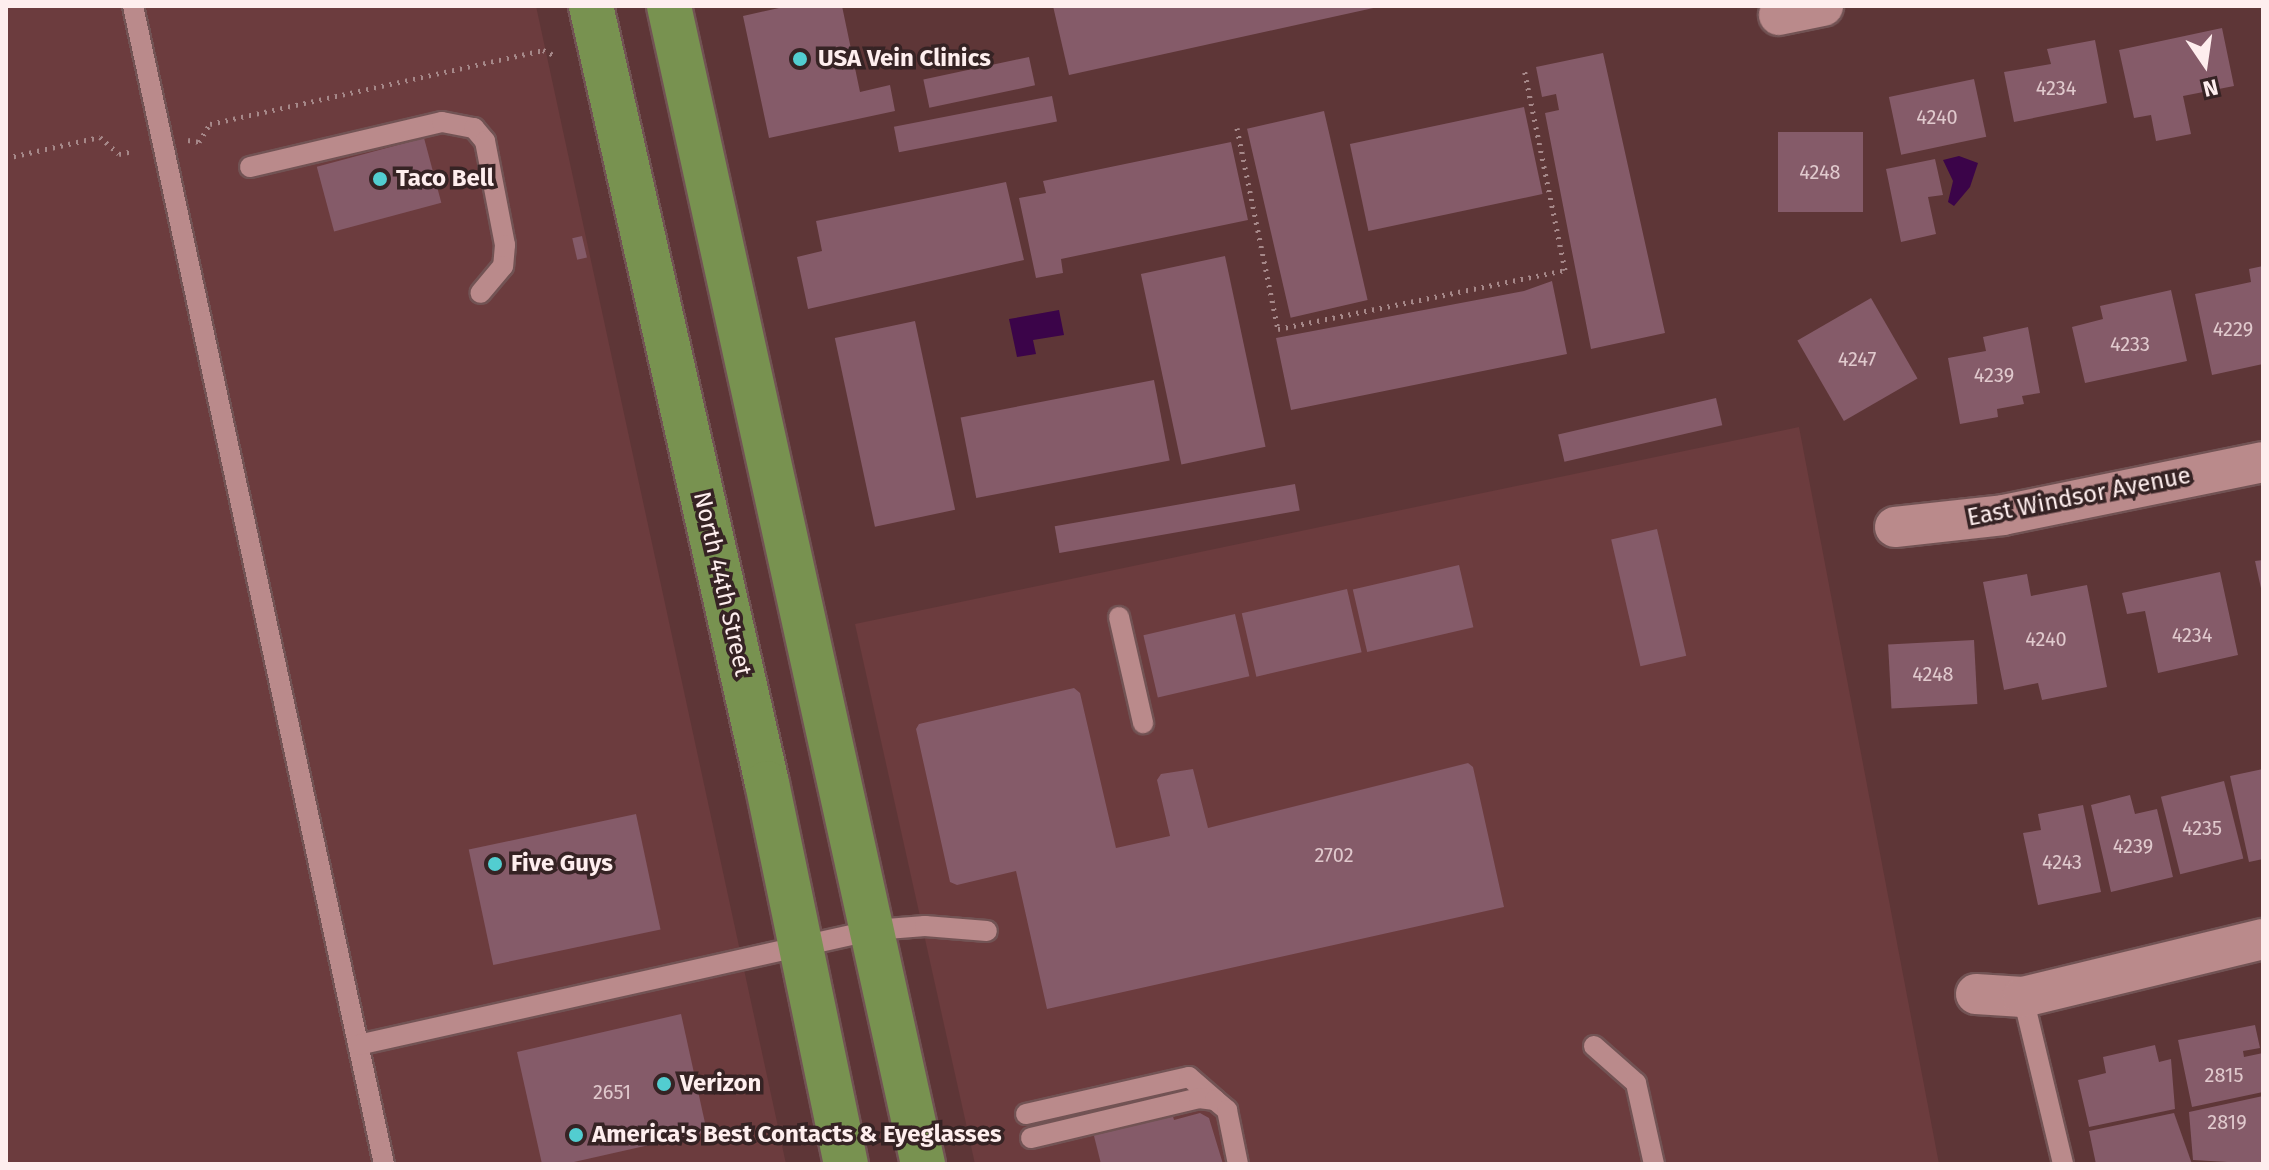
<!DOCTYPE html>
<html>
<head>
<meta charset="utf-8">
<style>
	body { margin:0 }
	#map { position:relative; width:2269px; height:1170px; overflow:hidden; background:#5e3637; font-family:"Fira Sans",sans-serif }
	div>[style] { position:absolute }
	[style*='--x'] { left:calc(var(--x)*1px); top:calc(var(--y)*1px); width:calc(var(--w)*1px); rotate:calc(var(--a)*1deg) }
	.built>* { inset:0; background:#6c3c3e }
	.water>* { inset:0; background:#3b0449 }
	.building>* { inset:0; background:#855b69; transform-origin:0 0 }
	.path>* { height:5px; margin-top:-2.5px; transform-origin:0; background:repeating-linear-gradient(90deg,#a68889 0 2px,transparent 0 8px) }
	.roads { filter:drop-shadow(2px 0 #725354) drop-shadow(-2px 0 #725354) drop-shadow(0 2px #725354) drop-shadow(0 -2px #725354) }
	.service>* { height:20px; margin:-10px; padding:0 10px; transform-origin:10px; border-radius:10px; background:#ba8a8b }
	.minor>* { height:40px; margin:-20px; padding:0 20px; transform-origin:20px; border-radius:20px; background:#ba8a8b }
	.primary>* { height:44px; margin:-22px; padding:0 22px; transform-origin:22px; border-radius:22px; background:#789250 }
	.dots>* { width:22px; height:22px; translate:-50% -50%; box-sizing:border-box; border:4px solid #362324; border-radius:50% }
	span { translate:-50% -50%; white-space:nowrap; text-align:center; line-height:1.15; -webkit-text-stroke:7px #362324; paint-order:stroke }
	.number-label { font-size:20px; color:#e0c9cd }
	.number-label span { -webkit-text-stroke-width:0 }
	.poi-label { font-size:24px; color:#feeeee; font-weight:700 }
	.left { translate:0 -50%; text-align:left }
	.street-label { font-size:24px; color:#feeeee }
	.frame { position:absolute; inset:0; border:8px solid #feeeee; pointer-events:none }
	.north { position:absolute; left:2165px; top:24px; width:80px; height:80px; -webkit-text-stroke:6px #362324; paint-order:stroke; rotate:167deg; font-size:22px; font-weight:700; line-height:32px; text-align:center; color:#feeeee }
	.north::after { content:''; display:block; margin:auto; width:28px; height:36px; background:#feeeee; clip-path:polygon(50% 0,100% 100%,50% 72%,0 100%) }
</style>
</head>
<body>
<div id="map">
	<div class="built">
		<i style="clip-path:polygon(6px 6px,536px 6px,786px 1164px,6px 1164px)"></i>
		<i style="clip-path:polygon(1799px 427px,1939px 1164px,975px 1164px,855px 624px)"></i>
	</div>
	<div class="water">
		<i style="clip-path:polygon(1959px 156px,1978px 163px,1970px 187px,1954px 206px,1948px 202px,1953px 181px,1943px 160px)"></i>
		<i style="clip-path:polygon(1059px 310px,1064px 335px,1033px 340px,1036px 354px,1017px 357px,1009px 319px)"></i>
	</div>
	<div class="building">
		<i style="clip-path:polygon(788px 6px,842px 6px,860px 92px,890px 85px,895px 111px,769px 138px,743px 16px)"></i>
		<i style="clip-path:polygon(1053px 6px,1378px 6px,1378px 7px,1069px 75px)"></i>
		<i style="clip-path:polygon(2222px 28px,2234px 86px,2183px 96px,2191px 134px,2156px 141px,2151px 115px,2134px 118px,2119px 50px)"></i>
		<i style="clip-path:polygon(2095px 40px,2107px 103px,2014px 122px,2004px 72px,2051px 64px,2047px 49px)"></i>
		<i style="clip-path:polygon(1603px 53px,1665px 333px,1591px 349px,1545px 113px,1559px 110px,1556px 94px,1542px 97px,1536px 67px)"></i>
		<i style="left:1029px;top:57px;width:29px;height:108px;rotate:78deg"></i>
		<i style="left:1974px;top:79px;width:59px;height:87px;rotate:78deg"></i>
		<i style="left:1052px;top:96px;width:26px;height:161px;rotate:79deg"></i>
		<i style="left:1524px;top:107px;width:89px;height:178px;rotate:78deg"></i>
		<i style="left:1324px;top:111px;width:194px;height:79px;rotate:77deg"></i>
		<i style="left:1778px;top:132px;width:85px;height:80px"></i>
		<i style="left:424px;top:138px;width:67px;height:111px;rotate:75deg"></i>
		<i style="clip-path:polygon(1231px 142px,1248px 220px,1061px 259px,1063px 273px,1036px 278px,1019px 198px,1046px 193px,1043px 181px)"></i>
		<i style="clip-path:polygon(1935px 159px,1943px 195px,1928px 197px,1936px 234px,1901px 242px,1886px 169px)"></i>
		<i style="clip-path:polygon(1006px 182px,1024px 260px,808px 309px,797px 257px,822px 251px,816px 221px)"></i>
		<i style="left:582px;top:236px;width:22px;height:10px;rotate:77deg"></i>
		<i style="left:1225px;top:256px;width:195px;height:86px;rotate:78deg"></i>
		<i style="clip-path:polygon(2263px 266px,2263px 364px,2212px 375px,2195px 294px,2251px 282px,2249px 269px)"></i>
		<i style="clip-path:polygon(1552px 281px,1567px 354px,1291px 410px,1276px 338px,1524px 291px)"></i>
		<i style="clip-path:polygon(2171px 290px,2187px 361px,2085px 383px,2072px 327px,2103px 319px,2100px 306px)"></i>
		<i style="left:1871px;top:298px;width:93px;height:85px;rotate:60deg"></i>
		<i style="left:915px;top:321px;width:193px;height:82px;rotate:78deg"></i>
		<i style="clip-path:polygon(2028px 327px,2040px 393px,2022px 396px,2024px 404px,1997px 409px,1998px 417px,1960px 424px,1948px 358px,1986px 351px,1983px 337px)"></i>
		<i style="left:1154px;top:380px;width:82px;height:197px;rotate:79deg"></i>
		<i style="left:1716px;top:398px;width:28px;height:162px;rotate:77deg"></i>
		<i style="left:1295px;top:484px;width:27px;height:244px;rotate:80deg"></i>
		<i style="left:1657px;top:529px;width:130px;height:47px;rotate:77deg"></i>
		<i style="clip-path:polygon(2263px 560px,2263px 592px,2262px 593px,2255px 561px)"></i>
		<i style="left:1459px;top:565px;width:64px;height:109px;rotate:77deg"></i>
		<i style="clip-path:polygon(2220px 572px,2238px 655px,2158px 673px,2145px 611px,2127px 614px,2122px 593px)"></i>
		<i style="clip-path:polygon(2027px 574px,2031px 596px,2087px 585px,2107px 687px,2042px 700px,2038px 683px,2004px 690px,1983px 582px)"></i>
		<i style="left:1347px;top:589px;width:65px;height:108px;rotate:77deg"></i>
		<i style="left:1235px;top:614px;width:64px;height:94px;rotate:77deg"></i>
		<i style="left:1974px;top:640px;width:64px;height:86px;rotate:87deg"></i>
		<i style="clip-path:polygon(1074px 688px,1080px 693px,1116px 848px,1170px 836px,1157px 780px,1161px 774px,1193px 769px,1208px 828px,1468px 763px,1473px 767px,1504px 907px,1047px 1009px,1016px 871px,957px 885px,950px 882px,916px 729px,919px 724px)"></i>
		<i style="clip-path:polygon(2263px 769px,2263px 859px,2249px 862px,2230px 776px)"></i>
		<i style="left:2224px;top:781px;width:80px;height:65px;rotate:76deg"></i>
		<i style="clip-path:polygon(2130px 795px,2135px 814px,2157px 809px,2173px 877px,2111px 892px,2091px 805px)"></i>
		<i style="clip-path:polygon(2083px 805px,2101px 892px,2038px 905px,2023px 833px,2041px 830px,2038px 814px)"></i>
		<i style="left:636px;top:814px;width:118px;height:171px;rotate:78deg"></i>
		<i style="clip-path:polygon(681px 1014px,707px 1132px,565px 1164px,542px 1164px,517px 1052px)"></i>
		<i style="clip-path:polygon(2255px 1025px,2260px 1048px,2243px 1051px,2244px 1057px,2263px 1053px,2263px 1092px,2192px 1107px,2178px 1040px)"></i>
		<i style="clip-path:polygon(2155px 1045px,2159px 1062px,2171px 1059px,2175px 1109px,2089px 1127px,2078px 1080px,2106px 1073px,2103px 1057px)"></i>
		<i style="clip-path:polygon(1161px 1073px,1174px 1120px,1200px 1113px,1209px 1118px,1223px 1164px,1101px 1164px,1093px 1132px,1135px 1121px,1125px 1082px)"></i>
		<i style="clip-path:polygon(2263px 1096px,2262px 1164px,2193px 1160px,2189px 1112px)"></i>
		<i style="clip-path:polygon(2174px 1113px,2192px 1164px,2096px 1164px,2089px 1131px)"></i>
	</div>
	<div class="path">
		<i style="--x:1237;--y:128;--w:205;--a:78.5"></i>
		<i style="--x:1278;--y:329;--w:293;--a:-11.6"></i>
		<i style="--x:1565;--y:270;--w:205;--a:-101.5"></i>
		<i style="--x:188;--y:140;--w:11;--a:10"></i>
		<i style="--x:199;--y:142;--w:21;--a:-59"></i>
		<i style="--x:210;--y:124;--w:341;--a:-12.5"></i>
		<i style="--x:543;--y:50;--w:14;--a:25"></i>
		<i style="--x:6;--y:158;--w:96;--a:-12.6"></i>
		<i style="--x:100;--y:137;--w:25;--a:42"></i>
		<i style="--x:119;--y:154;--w:14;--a:-12"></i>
	</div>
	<div class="roads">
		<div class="service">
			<i style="--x:133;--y:6;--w:1185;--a:77.77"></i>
			<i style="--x:250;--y:167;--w:197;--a:-13.2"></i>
			<i style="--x:442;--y:122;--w:33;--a:11"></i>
			<i style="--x:474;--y:128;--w:17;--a:50"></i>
			<i style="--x:485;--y:141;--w:106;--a:79.1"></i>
			<i style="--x:505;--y:245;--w:21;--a:95"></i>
			<i style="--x:503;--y:266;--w:35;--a:130"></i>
			<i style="--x:1119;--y:617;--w:109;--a:77.2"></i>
			<i style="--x:2023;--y:997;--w:172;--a:76.5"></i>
			<i style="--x:358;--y:1045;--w:529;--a:-12.56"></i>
			<i style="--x:874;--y:930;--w:51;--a:-4.5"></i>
			<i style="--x:925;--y:926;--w:62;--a:4.6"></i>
			<i style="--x:1594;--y:1046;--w:56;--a:41.4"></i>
			<i style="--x:1636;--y:1083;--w:83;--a:77.5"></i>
			<i style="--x:1026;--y:1114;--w:167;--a:-12.8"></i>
			<i style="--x:1189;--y:1077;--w:35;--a:41"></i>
			<i style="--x:1031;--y:1138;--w:173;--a:-13.4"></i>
			<i style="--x:1199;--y:1098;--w:16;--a:7"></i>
			<i style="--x:1215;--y:1100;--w:16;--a:40"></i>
			<i style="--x:1227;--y:1110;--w:55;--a:78.5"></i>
		</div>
		<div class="minor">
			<i style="--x:1779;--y:15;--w:45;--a:-11.6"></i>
			<i style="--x:1895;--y:527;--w:109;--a:-6.3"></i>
			<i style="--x:2003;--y:515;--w:265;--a:-11.5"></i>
			<i style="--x:1976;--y:994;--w:47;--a:3.7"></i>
			<i style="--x:2023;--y:997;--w:247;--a:-13.6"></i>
		</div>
		<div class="primary">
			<i style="--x:591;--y:6;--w:797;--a:77.24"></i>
			<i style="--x:767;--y:783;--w:389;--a:78.3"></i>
			<i style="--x:669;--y:6;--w:1186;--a:77.63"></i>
		</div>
	</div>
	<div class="dots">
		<i style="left:800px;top:59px;background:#52cdd0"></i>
		<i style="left:380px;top:179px;background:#52cdd0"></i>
		<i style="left:495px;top:864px;background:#52cdd0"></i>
		<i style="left:664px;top:1084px;background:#52cdd0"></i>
		<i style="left:576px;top:1135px;background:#52cdd0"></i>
	</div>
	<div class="number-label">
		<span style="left:2056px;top:88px">4234</span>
		<span style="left:1937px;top:117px">4240</span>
		<span style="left:1820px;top:172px">4248</span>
		<span style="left:2233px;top:329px">4229</span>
		<span style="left:2130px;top:344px">4233</span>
		<span style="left:1857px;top:359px">4247</span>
		<span style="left:1994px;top:375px">4239</span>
		<span style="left:2192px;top:635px">4234</span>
		<span style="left:2046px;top:639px">4240</span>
		<span style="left:1933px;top:674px">4248</span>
		<span style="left:2202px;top:828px">4235</span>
		<span style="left:2133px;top:846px">4239</span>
		<span style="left:1334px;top:855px">2702</span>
		<span style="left:2062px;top:862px">4243</span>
		<span style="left:2224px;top:1075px">2815</span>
		<span style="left:612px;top:1092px">2651</span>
		<span style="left:2227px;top:1122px">2819</span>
	</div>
	<div class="poi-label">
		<span class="left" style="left:818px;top:59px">USA Vein Clinics</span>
		<span class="left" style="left:396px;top:179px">Taco Bell</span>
		<span class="left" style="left:511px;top:864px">Five Guys</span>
		<span class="left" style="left:680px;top:1084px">Verizon</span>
		<span class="left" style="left:592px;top:1135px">America's Best Contacts &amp; Eyeglasses</span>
	</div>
	<div class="street-label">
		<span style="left:2079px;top:497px;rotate:-11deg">East Windsor Avenue</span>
		<span style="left:722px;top:584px;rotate:77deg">North 44th Street</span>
	</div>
	<div class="frame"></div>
	<div class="north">N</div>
</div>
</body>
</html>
